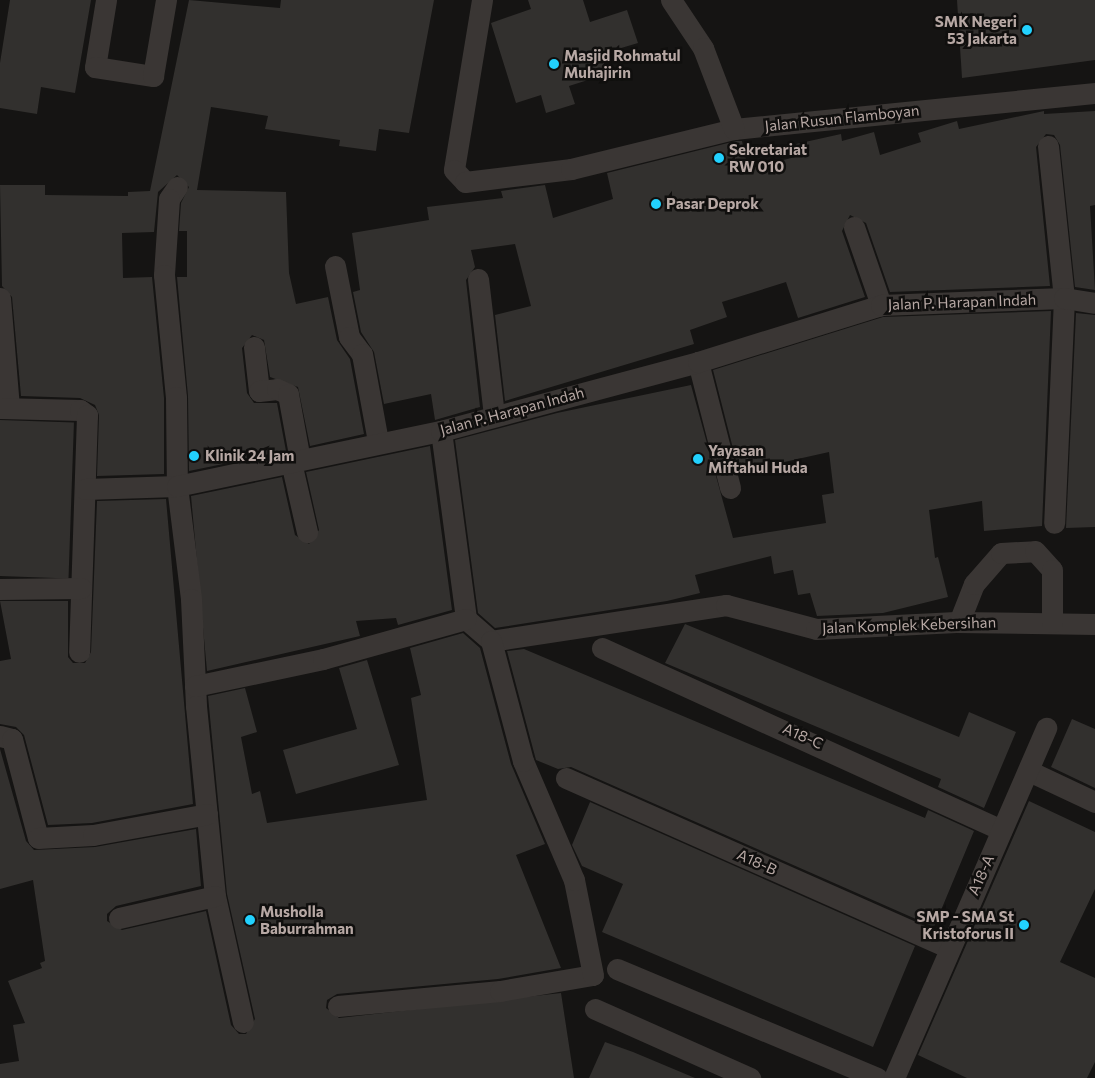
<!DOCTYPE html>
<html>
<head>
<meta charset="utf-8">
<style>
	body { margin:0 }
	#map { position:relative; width:1095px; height:1078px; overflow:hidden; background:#151413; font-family:Commissioner,sans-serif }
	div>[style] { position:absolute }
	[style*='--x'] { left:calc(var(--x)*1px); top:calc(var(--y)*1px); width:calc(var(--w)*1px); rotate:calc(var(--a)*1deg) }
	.building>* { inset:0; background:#32302e; transform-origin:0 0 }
	.minor>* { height:21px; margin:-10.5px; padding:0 10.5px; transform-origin:10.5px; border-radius:10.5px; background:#3a3634 }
	.dots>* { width:14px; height:14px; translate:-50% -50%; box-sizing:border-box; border:2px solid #100f0e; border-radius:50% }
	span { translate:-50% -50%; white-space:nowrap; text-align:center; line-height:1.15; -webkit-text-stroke:5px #100f0e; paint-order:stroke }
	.poi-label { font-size:15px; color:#b7a8a4; font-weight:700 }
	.right { translate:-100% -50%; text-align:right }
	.left { translate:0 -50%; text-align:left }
	.street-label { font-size:15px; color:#b7a8a4 }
</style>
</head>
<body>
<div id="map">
	<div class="building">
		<i style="clip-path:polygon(10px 0,91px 0,75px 93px,41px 87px,37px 114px,0 108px,0 63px)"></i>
		<i style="clip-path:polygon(189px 0,280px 8px,281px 0,434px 0,409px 133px,379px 129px,376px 151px,339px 146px,340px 140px,265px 129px,268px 116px,211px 107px,197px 190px,286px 192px,289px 273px,296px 304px,328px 297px,337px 340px,350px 359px,364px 434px,310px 446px,298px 387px,270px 377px,264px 340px,252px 335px,242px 348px,247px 393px,254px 403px,277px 403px,286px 451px,189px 471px,188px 396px,177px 277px,187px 277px,187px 231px,179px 231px,181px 203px,189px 187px,177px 175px,158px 192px,154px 232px,122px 233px,123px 278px,152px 277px,164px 398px,164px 474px,97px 476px,99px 415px,95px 405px,80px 398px,21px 396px,12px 297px,2px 286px,0 185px,45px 185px,45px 195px,128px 196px,128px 192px,150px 191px)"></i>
		<i style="clip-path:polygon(528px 0,583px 0,590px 22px,627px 10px,638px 43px,601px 54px,607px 74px,569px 86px,575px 104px,546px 113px,541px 95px,516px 103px,491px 23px,531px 9px)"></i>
		<i style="clip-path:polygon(957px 0,1095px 0,1095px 60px,962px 78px)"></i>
		<i style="clip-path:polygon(1044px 111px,1044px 114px,1095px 111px,1095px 205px,1090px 206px,1095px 290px,1075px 287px,1060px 145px,1054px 135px,1046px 134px,1036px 147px,1050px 286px,890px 292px,866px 223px,850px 215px,842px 231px,865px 297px,798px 318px,786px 282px,722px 302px,727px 317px,690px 330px,694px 344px,505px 401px,495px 315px,531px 306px,515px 244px,471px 250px,475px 267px,466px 280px,480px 407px,435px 420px,431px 394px,384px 404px,374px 352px,361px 332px,353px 292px,360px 290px,352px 233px,429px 220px,427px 207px,503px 198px,501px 191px,545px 185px,553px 218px,613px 199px,607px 173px,736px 141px,742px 141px,748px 169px,799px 156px,796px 144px,841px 134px,842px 141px,874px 132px,880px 155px,921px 142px,918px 133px,957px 121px,959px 129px)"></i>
		<i style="clip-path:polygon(1051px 311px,1042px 526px,984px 531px,982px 501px,929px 510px,935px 558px,938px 557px,948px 597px,883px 613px,817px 616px,810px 593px,798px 595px,793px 570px,774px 574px,771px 556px,695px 575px,700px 593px,667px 601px,495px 628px,478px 613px,455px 440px,557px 413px,691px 385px,733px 538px,826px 523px,822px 495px,834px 493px,829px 452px,739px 472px,713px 370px,883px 317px)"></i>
		<i style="clip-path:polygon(1076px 313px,1095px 315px,1095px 527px,1066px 528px)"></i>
		<i style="left:0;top:420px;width:74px;height:156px;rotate:2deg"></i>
		<i style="clip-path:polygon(430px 446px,452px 610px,398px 625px,396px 618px,356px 621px,360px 636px,207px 671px,191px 496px,282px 477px,295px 535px,309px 544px,319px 530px,306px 472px)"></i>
		<i style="clip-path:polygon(166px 499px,193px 804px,92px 823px,48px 825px,24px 735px,16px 727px,0 724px,0 661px,11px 659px,0 601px,68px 601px,68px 657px,73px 663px,85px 663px,91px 652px,97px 501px)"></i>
		<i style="clip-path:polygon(685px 624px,959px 737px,969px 712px,1016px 732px,984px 808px,938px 787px,941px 779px,665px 663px)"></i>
		<i style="clip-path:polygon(463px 633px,480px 648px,511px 764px,545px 844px,516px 855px,561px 968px,498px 979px,337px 994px,327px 1000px,326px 1008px,339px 1018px,561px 993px,574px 1078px,0 1078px,0 1064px,19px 1061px,13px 1025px,25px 1023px,8px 981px,42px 968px,40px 963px,45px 961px,33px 880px,0 889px,0 749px,26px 841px,34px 850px,95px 847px,196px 829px,201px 886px,116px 906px,107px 914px,107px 921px,122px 930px,206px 911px,231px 1025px,239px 1034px,246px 1034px,255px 1019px,227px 894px,208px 696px,245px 688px,257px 732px,241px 737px,252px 794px,260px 791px,267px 823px,427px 800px,411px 698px,421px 695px,410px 648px)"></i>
		<i style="clip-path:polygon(524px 649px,925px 818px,928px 810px,974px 831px,934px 927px,571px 767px,558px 769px,536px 760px,507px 651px)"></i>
		<i style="clip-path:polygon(367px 660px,399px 765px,296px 794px,283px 750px,357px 729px,339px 668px)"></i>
		<i style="clip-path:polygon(1072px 719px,1095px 729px,1095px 788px,1051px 767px)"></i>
		<i style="clip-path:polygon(1029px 801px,1095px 832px,1095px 889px,1060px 962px,1095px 978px,1095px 1062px,1087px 1078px,967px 1078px,918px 1055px)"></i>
		<i style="clip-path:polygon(590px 802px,915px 946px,873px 1047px,602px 932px,623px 884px,582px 866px,572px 845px)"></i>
		<i style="clip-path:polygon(605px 1042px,633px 1052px,695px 1078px,589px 1078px)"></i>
	</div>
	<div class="minor">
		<i style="--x:106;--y:0;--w:68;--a:99.3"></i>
		<i style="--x:95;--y:67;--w:59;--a:8.8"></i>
		<i style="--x:153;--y:76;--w:77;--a:-80.3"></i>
		<i style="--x:482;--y:0;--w:172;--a:99.4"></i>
		<i style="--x:454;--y:170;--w:16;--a:47"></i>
		<i style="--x:465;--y:182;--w:107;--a:-7"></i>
		<i style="--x:571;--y:169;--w:168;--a:-13.8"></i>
		<i style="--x:734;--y:129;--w:363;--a:-5.7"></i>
		<i style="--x:671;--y:0;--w:58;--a:56.3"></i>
		<i style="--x:703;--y:48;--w:87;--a:69.1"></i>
		<i style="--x:1048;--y:146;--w:153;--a:84"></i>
		<i style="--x:1064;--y:298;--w:225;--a:92.5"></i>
		<i style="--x:177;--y:187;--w:14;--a:124"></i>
		<i style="--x:169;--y:199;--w:76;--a:93.8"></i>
		<i style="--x:164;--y:275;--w:123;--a:84.4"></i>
		<i style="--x:176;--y:397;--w:89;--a:89.4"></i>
		<i style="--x:177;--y:486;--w:114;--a:82.9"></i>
		<i style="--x:191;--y:599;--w:107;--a:87.3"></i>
		<i style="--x:196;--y:706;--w:191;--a:84.3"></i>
		<i style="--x:215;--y:896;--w:129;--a:77.5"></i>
		<i style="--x:854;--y:227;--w:83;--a:70.9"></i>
		<i style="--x:335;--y:266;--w:72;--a:78.8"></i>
		<i style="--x:349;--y:337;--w:21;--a:53"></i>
		<i style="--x:362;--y:354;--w:88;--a:79.6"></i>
		<i style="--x:478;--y:279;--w:138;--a:83.3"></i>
		<i style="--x:0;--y:298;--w:110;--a:85.3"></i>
		<i style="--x:254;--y:347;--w:44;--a:83.5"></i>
		<i style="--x:259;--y:391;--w:18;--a:-6"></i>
		<i style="--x:277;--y:389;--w:12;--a:24"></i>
		<i style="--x:288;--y:394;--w:67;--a:79.7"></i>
		<i style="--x:698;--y:362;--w:130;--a:75.7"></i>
		<i style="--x:0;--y:408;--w:80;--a:1.4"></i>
		<i style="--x:80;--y:410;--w:9;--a:36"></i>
		<i style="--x:87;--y:415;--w:237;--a:91.9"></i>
		<i style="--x:441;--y:431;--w:190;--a:82.4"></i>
		<i style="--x:291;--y:462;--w:72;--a:77.1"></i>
		<i style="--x:85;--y:489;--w:92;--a:-1.9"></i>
		<i style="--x:177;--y:486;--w:270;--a:-11.8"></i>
		<i style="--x:441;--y:431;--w:266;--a:-15"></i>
		<i style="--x:698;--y:362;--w:192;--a:-17.3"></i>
		<i style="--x:881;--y:305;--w:183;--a:-2.2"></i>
		<i style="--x:1064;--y:298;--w:31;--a:9"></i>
		<i style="--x:0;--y:589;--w:81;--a:-0.7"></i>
		<i style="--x:466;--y:619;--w:33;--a:41"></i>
		<i style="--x:491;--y:641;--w:238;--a:-8.7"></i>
		<i style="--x:726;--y:605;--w:93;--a:14.9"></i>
		<i style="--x:816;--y:629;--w:140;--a:-2.9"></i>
		<i style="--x:956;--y:622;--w:139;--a:0.8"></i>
		<i style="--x:959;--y:622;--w:41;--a:-68.5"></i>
		<i style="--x:974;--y:584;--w:41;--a:-48.9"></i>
		<i style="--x:1001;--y:553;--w:34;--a:-3"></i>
		<i style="--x:1035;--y:551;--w:25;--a:48"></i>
		<i style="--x:1052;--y:570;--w:52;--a:90"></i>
		<i style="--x:602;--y:648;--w:439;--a:24.5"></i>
		<i style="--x:195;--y:686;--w:131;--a:-11.9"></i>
		<i style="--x:323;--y:659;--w:148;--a:-15.6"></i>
		<i style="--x:0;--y:736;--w:12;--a:14"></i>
		<i style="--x:12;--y:739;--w:102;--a:75.3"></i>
		<i style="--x:38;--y:838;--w:55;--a:-3.1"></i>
		<i style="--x:93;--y:835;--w:116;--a:-10.4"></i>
		<i style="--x:1029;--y:771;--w:73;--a:25.2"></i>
		<i style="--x:566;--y:778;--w:418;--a:23.9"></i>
		<i style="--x:119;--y:918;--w:98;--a:-12.9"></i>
		<i style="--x:617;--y:969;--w:282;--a:22.7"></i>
		<i style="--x:338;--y:1006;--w:163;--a:-5.3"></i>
		<i style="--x:500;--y:991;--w:94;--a:-9.8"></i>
		<i style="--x:593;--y:975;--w:97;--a:-101.3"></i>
		<i style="--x:574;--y:880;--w:129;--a:-113.2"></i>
		<i style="--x:523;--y:761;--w:124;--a:-104.9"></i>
		<i style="--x:595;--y:1009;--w:170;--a:24"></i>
		<i style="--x:894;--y:1078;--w:382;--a:-66.5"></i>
	</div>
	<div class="dots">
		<i style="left:1027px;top:30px;background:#22d1fe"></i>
		<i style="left:554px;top:64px;background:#22d1fe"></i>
		<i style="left:719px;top:158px;background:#22d1fe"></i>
		<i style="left:656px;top:204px;background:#22d1fe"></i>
		<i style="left:194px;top:456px;background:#22d1fe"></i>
		<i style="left:698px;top:459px;background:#22d1fe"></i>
		<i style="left:250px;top:920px;background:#22d1fe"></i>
		<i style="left:1024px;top:925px;background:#22d1fe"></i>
	</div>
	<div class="poi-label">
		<span class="right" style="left:1017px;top:30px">SMK Negeri<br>53 Jakarta</span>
		<span class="left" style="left:564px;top:64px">Masjid Rohmatul<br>Muhajirin</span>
		<span class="left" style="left:729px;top:158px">Sekretariat<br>RW 010</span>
		<span class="left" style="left:666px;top:204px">Pasar Deprok</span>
		<span class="left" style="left:708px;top:459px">Yayasan<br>Miftahul Huda</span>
		<span class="left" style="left:205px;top:456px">Klinik 24 Jam</span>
		<span class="left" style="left:260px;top:920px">Musholla<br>Baburrahman</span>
		<span class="right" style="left:1014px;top:925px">SMP - SMA St<br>Kristoforus II</span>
	</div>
	<div class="street-label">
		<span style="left:842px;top:118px;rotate:-6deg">Jalan Rusun Flamboyan</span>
		<span style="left:962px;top:302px;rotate:-2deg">Jalan P. Harapan Indah</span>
		<span style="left:512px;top:411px;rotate:-15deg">Jalan P. Harapan Indah</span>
		<span style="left:909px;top:625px;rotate:-2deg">Jalan Komplek Kebersihan</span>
		<span style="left:803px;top:736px;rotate:24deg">A18-C</span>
		<span style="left:757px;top:862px;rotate:24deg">A18-B</span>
		<span style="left:981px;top:875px;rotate:-66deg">A18-A</span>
	</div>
</div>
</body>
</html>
